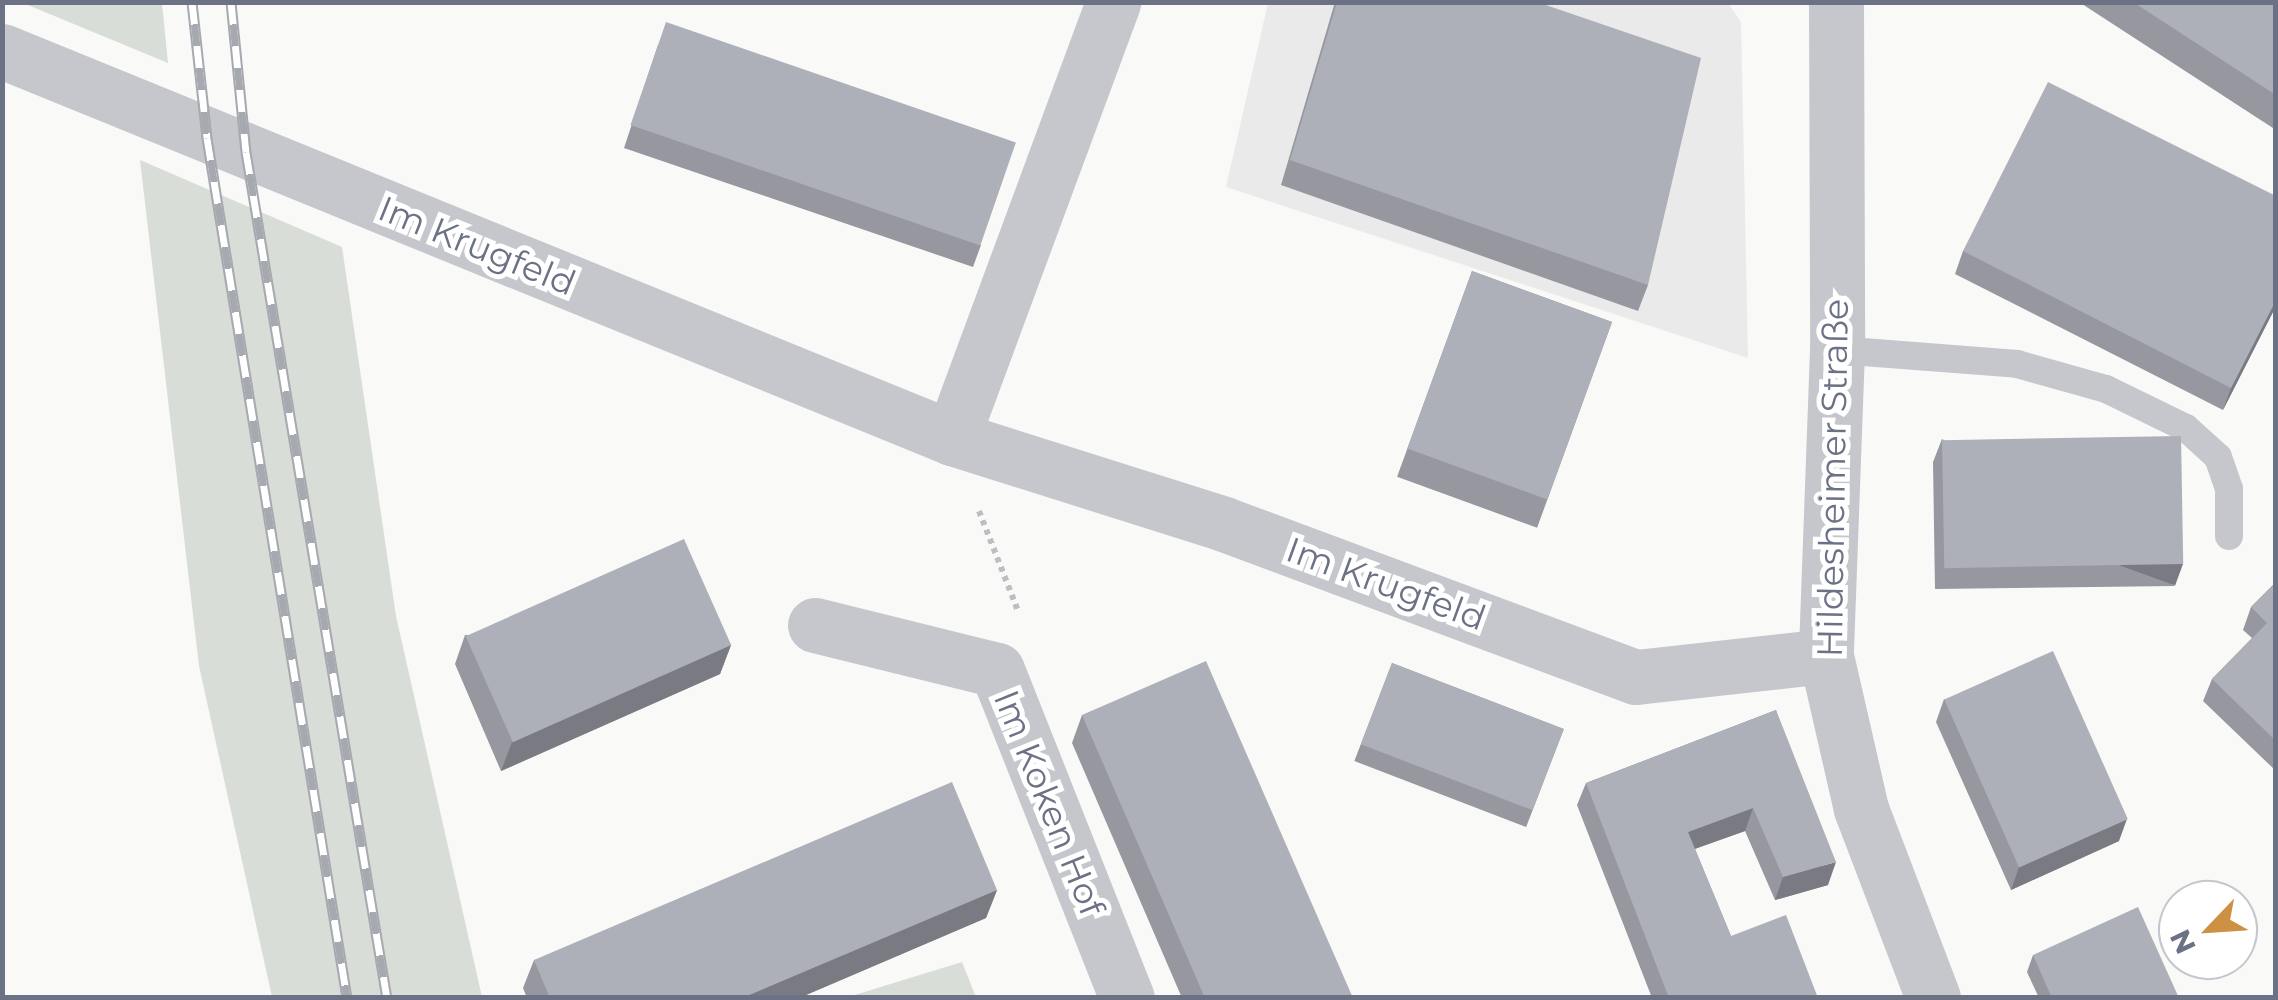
<!DOCTYPE html>
<html>
<head>
<meta charset="utf-8">
<style>
	body { margin:0 }
	#map { position:relative; width:2278px; height:1000px; overflow:hidden; background:#f9f9f8; font-family:Montserrat,sans-serif }
	div>[style] { position:absolute }
	[style*='--x'] { left:calc(var(--x)*1px); top:calc(var(--y)*1px); width:calc(var(--w)*1px); rotate:calc(var(--a)*1deg) }
	.built>* { inset:0; background:#eaeaeb }
	.green>* { inset:0; background:#d8ded7 }
	.path>* { height:6px; margin-top:-3px; transform-origin:0; background:repeating-linear-gradient(90deg,#bdbec2 0 5px,transparent 0 10px) }
	.service>* { height:28px; margin:-14px; padding:0 14px; transform-origin:14px; border-radius:14px; background:#c6c7cc }
	.minor>* { height:55px; margin:-27.5px; padding:0 27.5px; transform-origin:27.5px; border-radius:27.5px; background:#c6c7cc }
	.rail>* { height:11px; margin-top:-5.5px; transform-origin:0; background:repeating-linear-gradient(90deg,#fff 0 22px,#a7a9b0 0 44px); box-sizing:border-box; border-block:2px solid #a7a9b0 }
	.wall>* { inset:0; background:#96979f; transform-origin:0 0 }
	.shaded-wall>* { inset:0; background:#7a7b82; transform-origin:0 0 }
	.building>* { inset:0; background:#aeb0b9; transform-origin:0 0 }
	span { translate:-50% -50%; white-space:nowrap; text-align:center; line-height:1.15; -webkit-text-stroke:10px #fff; paint-order:stroke }
	.street-label { font-size:35px; color:#6c7285 }
	.frame { position:absolute; inset:0; border:5px solid #6c7285; pointer-events:none }
	.north { position:absolute; left:2158px; top:880px; width:100px; height:100px; box-sizing:border-box; background:#fff; border:2px solid #c4c7ce; border-radius:50%; rotate:245deg; font-size:28px; font-weight:700; line-height:40px; text-align:center; color:#6c7285 }
	.north::after { content:''; display:block; margin:auto; width:35px; height:45px; background:#ce9143; clip-path:polygon(50% 0,100% 100%,50% 72%,0 100%) }
</style>
</head>
<body>
<div id="map">
	<div class="built">
		<i style="clip-path:polygon(1268px 3px,1728px 3px,1741px 22px,1748px 358px,1226px 187px)"></i>
	</div>
	<div class="green">
		<i style="clip-path:polygon(23px 3px,162px 3px,168px 63px)"></i>
		<i style="clip-path:polygon(140px 160px,342px 247px,396px 616px,482px 997px,272px 997px,199px 666px)"></i>
		<i style="clip-path:polygon(962px 962px,976px 997px,848px 997px)"></i>
	</div>
	<div class="path">
		<i style="--x:979;--y:511;--w:107;--a:68.7"></i>
	</div>
	<div class="service">
		<i style="--x:1837;--y:350;--w:181;--a:4.4"></i>
		<i style="--x:2017;--y:364;--w:92;--a:15.7"></i>
		<i style="--x:2106;--y:389;--w:89;--a:26"></i>
		<i style="--x:2186;--y:428;--w:43;--a:42.2"></i>
		<i style="--x:2218;--y:457;--w:34;--a:71"></i>
		<i style="--x:2229;--y:489;--w:47;--a:90"></i>
	</div>
	<div class="minor">
		<i style="--x:1836;--y:2;--w:348;--a:89.8"></i>
		<i style="--x:1837;--y:350;--w:306;--a:92.1"></i>
		<i style="--x:1826;--y:656;--w:157;--a:77.1"></i>
		<i style="--x:1861;--y:809;--w:202;--a:69.1"></i>
		<i style="--x:2;--y:51;--w:1026;--a:22.16"></i>
		<i style="--x:952;--y:438;--w:285;--a:17.5"></i>
		<i style="--x:1224;--y:524;--w:439;--a:20.4"></i>
		<i style="--x:1636;--y:677;--w:191;--a:-6.3"></i>
		<i style="--x:952;--y:438;--w:465;--a:-69.7"></i>
		<i style="--x:815;--y:625;--w:187;--a:13.9"></i>
		<i style="--x:997;--y:670;--w:353;--a:68.4"></i>
	</div>
	<div class="rail">
		<i style="--x:192;--y:2;--w:137;--a:83.7"></i>
		<i style="--x:207;--y:138;--w:871;--a:80.75"></i>
		<i style="--x:231;--y:2;--w:151;--a:84.3"></i>
		<i style="--x:246;--y:152;--w:858;--a:80.54"></i>
	</div>
	<div class="wall">
		<i style="clip-path:polygon(1335px 2px,1537px 2px,1648px 285px,1638px 311px,1281px 185px)"></i>
		<i style="clip-path:polygon(2079px 2px,2276px 2px,2276px 130px)"></i>
		<i style="clip-path:polygon(658px 45px,981px 245px,973px 267px,624px 148px)"></i>
		<i style="clip-path:polygon(2276px 196px,2276px 306px,2223px 410px,1955px 274px,1963px 251px)"></i>
		<i style="left:1472px;top:271px;width:149px;height:219px;rotate:20deg"></i>
		<i style="clip-path:polygon(1942px 439px,2175px 586px,1935px 589px,1933px 462px)"></i>
		<i style="clip-path:polygon(2276px 582px,2276px 771px,2203px 701px,2212px 679px,2252px 638px,2243px 630px,2251px 607px)"></i>
		<i style="clip-path:polygon(465px 635px,731px 645px,720px 674px,501px 771px,455px 664px)"></i>
		<i style="left:1392px;top:663px;width:184px;height:105px;rotate:21deg"></i>
		<i style="clip-path:polygon(1944px 699px,2119px 841px,2011px 890px,1936px 722px)"></i>
		<i style="clip-path:polygon(1776px 710px,1828px 885px,1775px 900px,1745px 831px,1695px 849px,1731px 936px,1818px 998px,1652px 998px,1577px 805px,1586px 783px)"></i>
		<i style="clip-path:polygon(1082px 715px,1353px 998px,1182px 998px,1072px 743px)"></i>
		<i style="clip-path:polygon(997px 890px,986px 918px,799px 998px,527px 998px,523px 988px,534px 960px)"></i>
		<i style="clip-path:polygon(2033px 955px,2179px 998px,2039px 998px,2027px 972px)"></i>
	</div>
	<div class="shaded-wall">
		<i style="clip-path:polygon(2276px 300px,2276px 306px,2223px 410px,2231px 388px)"></i>
		<i style="left:2183px;top:564px;width:23px;height:240px;rotate:110deg"></i>
		<i style="clip-path:polygon(731px 645px,720px 674px,501px 771px,512px 742px)"></i>
		<i style="clip-path:polygon(1753px 808px,1745px 831px,1680px 854px,1688px 832px)"></i>
		<i style="clip-path:polygon(2127px 819px,2119px 841px,2011px 890px,2019px 867px)"></i>
		<i style="clip-path:polygon(1836px 862px,1828px 885px,1775px 900px,1783px 877px)"></i>
		<i style="clip-path:polygon(997px 890px,986px 918px,799px 998px,742px 998px)"></i>
	</div>
	<div class="building">
		<i style="clip-path:polygon(1337px 2px,1537px 2px,1701px 58px,1648px 285px,1290px 160px)"></i>
		<i style="clip-path:polygon(2133px 2px,2276px 2px,2276px 95px)"></i>
		<i style="left:666px;top:22px;width:370px;height:109px;rotate:19deg"></i>
		<i style="clip-path:polygon(2048px 82px,2276px 196px,2276px 300px,2231px 388px,1963px 251px)"></i>
		<i style="left:1472px;top:271px;width:149px;height:189px;rotate:20deg"></i>
		<i style="left:2181px;top:436px;width:128px;height:239px;rotate:89deg"></i>
		<i style="left:684px;top:539px;width:116px;height:239px;rotate:66deg"></i>
		<i style="clip-path:polygon(2276px 582px,2276px 741px,2212px 679px,2267px 623px,2251px 607px)"></i>
		<i style="left:2053px;top:651px;width:184px;height:119px;rotate:66deg"></i>
		<i style="clip-path:polygon(1206px 661px,1353px 998px,1205px 998px,1082px 715px)"></i>
		<i style="left:1392px;top:663px;width:184px;height:87px;rotate:21deg"></i>
		<i style="clip-path:polygon(1776px 710px,1836px 862px,1783px 877px,1753px 808px,1688px 832px,1731px 936px,1786px 915px,1818px 998px,1669px 998px,1586px 783px)"></i>
		<i style="clip-path:polygon(952px 782px,997px 890px,742px 998px,550px 998px,534px 960px)"></i>
		<i style="clip-path:polygon(2138px 907px,2179px 998px,2052px 998px,2033px 955px)"></i>
	</div>
	<div class="street-label">
		<span style="left:477px;top:246px;rotate:22deg">Im Krugfeld</span>
		<span style="left:1833px;top:478px;rotate:-89deg">Hildesheimer Straße</span>
		<span style="left:1386px;top:584px;rotate:20deg">Im Krugfeld</span>
		<span style="left:1049px;top:803px;rotate:68deg">Im Koken Hof</span>
	</div>
	<div class="frame"></div>
	<div class="north">N</div>
</div>
</body>
</html>
